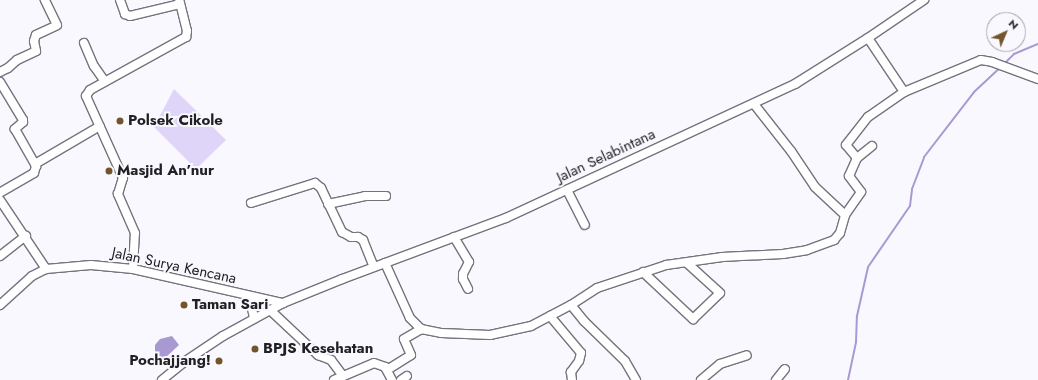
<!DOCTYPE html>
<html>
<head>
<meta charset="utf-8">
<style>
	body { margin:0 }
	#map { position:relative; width:1038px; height:380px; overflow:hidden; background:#f9f8fe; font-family:Jost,sans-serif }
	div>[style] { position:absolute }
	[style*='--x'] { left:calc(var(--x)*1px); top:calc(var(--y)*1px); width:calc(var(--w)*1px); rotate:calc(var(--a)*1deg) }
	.green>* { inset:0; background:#ded5f9 }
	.water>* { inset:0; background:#a899d2 }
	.stream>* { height:2px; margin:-1px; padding:0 1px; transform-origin:1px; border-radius:1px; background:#a899d2 }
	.roads { filter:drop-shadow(1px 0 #75737c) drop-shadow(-1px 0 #75737c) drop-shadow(0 1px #75737c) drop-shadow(0 -1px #75737c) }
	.minor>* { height:8px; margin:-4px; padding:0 4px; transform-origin:4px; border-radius:4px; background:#fff }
	.dots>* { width:11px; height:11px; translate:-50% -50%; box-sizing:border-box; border:2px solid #f9f8fe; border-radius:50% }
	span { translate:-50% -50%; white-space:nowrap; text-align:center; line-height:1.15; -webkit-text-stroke:4px #f9f8fe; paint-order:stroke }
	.poi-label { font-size:15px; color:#212124; font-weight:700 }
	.left { translate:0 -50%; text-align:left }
	.right { translate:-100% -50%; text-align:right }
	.street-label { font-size:15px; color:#212124 }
	.north { position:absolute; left:986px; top:12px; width:40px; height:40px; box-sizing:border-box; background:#f9f8fe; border:1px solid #a3a2a7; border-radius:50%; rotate:44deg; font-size:11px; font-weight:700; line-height:16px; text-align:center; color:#212124 }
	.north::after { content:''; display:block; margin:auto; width:14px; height:18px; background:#74542a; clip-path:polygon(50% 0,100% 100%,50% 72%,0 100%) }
</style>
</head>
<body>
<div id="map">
	<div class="green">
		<i style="clip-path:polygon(174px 89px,226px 140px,196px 169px,154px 127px)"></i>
	</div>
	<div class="water">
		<i style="clip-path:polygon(172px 336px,179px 345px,164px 359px,160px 357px,155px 351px,155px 345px,160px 339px)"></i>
	</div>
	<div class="stream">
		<i style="--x:1004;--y:64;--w:14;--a:-45"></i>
		<i style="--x:1014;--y:54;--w:26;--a:-23"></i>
		<i style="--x:848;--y:380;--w:39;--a:-78"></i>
		<i style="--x:856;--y:342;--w:26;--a:-88"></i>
		<i style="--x:857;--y:316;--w:50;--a:-77.3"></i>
		<i style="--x:868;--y:267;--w:74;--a:-55.5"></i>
		<i style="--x:910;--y:206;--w:17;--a:-83"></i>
		<i style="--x:912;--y:189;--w:34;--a:-69"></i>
		<i style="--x:924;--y:157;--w:82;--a:-52.4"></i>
		<i style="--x:974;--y:92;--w:37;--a:-43"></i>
	</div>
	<div class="roads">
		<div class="minor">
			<i style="--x:120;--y:0;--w:15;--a:70"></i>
			<i style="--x:125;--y:14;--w:5;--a:22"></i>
			<i style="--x:130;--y:16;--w:51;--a:-13.5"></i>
			<i style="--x:868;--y:38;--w:65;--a:56.3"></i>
			<i style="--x:904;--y:92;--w:83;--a:-22.6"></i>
			<i style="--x:981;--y:60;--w:11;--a:10"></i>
			<i style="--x:992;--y:62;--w:49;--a:20.3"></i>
			<i style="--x:84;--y:43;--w:25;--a:67"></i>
			<i style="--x:94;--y:66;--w:19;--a:55"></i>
			<i style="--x:0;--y:72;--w:9;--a:-27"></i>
			<i style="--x:8;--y:68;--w:12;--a:-42"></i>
			<i style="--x:17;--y:60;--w:21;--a:-25"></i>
			<i style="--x:36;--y:51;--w:10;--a:-101"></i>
			<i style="--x:34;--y:41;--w:6;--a:-72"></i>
			<i style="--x:36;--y:35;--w:23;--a:-25"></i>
			<i style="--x:57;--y:25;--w:28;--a:-116"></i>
			<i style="--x:0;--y:82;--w:44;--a:58.8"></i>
			<i style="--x:23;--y:120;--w:2;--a:90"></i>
			<i style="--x:23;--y:122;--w:11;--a:139"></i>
			<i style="--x:15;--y:129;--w:43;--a:60.4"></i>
			<i style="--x:36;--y:166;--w:7;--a:106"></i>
			<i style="--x:34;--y:173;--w:39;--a:150"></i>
			<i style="--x:754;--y:104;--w:60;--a:51.8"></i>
			<i style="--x:791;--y:151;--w:43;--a:56.3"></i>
			<i style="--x:815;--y:187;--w:41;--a:43"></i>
			<i style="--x:845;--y:215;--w:28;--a:-55"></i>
			<i style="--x:861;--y:192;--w:20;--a:-127"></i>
			<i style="--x:849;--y:176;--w:20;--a:-66"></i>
			<i style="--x:872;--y:146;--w:19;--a:141"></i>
			<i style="--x:857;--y:158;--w:17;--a:-130"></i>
			<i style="--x:846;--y:145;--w:36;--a:-52"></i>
			<i style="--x:868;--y:117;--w:44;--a:-34.8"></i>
			<i style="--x:35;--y:164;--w:75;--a:-30.3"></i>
			<i style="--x:567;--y:190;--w:39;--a:63"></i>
			<i style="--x:0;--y:200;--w:83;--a:56.3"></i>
			<i style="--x:251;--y:203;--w:67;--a:-17.4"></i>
			<i style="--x:315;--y:183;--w:8;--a:40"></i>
			<i style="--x:321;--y:188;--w:49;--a:64.5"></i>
			<i style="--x:342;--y:232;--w:10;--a:29"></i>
			<i style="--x:351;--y:237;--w:7;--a:0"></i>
			<i style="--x:358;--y:237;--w:6;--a:31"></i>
			<i style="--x:363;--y:240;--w:29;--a:68"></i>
			<i style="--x:328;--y:204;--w:38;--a:-12"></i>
			<i style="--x:365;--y:196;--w:21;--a:0"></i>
			<i style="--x:454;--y:237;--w:29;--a:59"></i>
			<i style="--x:469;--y:262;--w:13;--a:117"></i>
			<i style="--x:463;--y:274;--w:5;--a:90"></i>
			<i style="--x:463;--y:279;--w:11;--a:63"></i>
			<i style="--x:0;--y:256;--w:33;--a:-38"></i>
			<i style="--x:385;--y:263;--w:60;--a:65.6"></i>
			<i style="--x:410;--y:318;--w:16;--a:45"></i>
			<i style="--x:421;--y:329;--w:20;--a:11"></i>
			<i style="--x:441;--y:333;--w:49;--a:2.3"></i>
			<i style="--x:490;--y:335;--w:42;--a:-12.4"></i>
			<i style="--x:531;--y:326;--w:45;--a:-27.7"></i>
			<i style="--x:571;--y:305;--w:31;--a:-33"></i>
			<i style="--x:597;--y:288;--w:73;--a:-18.4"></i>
			<i style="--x:666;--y:265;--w:57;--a:-8.1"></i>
			<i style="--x:722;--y:257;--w:61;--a:-2.8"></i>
			<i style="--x:783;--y:254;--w:24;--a:-9"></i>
			<i style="--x:807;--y:250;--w:29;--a:-20"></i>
			<i style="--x:834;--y:240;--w:9;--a:-49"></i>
			<i style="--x:840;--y:233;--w:19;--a:-74"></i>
			<i style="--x:133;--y:269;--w:36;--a:-87"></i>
			<i style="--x:135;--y:233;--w:43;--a:-113.6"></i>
			<i style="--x:118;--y:194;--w:17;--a:-73"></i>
			<i style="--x:123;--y:178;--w:90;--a:-114.3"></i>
			<i style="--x:86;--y:96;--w:7;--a:-56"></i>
			<i style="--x:90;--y:90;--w:110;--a:-28.9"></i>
			<i style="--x:186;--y:37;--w:6;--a:-81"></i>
			<i style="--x:187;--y:31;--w:32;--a:-104"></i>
			<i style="--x:643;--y:272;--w:69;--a:43.2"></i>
			<i style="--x:693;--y:319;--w:37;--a:-44"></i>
			<i style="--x:720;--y:293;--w:45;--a:-137.7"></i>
			<i style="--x:249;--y:296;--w:23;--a:77"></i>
			<i style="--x:0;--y:305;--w:43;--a:-42.2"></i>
			<i style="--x:32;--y:276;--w:16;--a:-27"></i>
			<i style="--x:46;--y:269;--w:45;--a:-5.1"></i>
			<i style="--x:91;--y:265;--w:42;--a:5.4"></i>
			<i style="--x:133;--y:269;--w:154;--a:12.8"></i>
			<i style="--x:571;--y:305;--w:21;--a:51"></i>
			<i style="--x:584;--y:321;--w:57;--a:44.3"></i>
			<i style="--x:625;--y:361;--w:22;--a:60"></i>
			<i style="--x:270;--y:310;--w:66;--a:43.2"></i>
			<i style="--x:318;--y:355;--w:14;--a:21"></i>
			<i style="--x:331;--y:360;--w:20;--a:53"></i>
			<i style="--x:550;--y:316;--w:48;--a:50"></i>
			<i style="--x:581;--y:353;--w:8;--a:104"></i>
			<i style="--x:579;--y:361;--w:14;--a:126"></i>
			<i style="--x:571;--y:372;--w:8;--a:83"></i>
			<i style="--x:387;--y:370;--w:28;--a:-32"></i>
			<i style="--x:411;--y:355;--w:17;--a:-114"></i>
			<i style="--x:404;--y:339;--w:20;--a:-30"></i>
			<i style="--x:162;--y:380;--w:28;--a:-39"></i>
			<i style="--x:184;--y:362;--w:47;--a:-33.7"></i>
			<i style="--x:223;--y:336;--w:68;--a:-28.8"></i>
			<i style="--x:283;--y:303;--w:64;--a:-22.1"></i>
			<i style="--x:342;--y:279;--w:175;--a:-20.4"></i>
			<i style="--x:506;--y:218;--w:319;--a:-24.9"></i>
			<i style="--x:795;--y:84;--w:86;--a:-32.2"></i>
			<i style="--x:868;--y:38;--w:68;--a:-34.2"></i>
			<i style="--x:334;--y:380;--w:43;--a:-23"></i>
			<i style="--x:374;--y:363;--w:12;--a:20"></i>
			<i style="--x:385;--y:367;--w:15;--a:62"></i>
			<i style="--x:401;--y:380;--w:7;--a:-34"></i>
			<i style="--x:701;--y:380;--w:25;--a:-40"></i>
			<i style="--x:720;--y:364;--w:28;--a:-18"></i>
			<i style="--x:776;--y:380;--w:14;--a:-51"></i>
		</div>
	</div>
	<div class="dots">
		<i style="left:120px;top:121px;background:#74542a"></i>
		<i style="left:109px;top:171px;background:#74542a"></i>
		<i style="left:184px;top:305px;background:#74542a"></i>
		<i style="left:255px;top:349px;background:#74542a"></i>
		<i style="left:219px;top:361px;background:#74542a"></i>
	</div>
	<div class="poi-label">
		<span class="left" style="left:128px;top:121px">Polsek Cikole</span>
		<span class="left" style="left:117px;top:171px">Masjid An’nur</span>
		<span class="left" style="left:192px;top:305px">Taman Sari</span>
		<span class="left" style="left:263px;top:349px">BPJS Kesehatan</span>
		<span class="right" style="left:211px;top:361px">Pochajjang!</span>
	</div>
	<div class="street-label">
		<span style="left:606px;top:156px;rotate:-25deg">Jalan Selabintana</span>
		<span style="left:174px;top:266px;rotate:12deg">Jalan Surya Kencana</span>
	</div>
	<div class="north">N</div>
</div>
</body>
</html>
